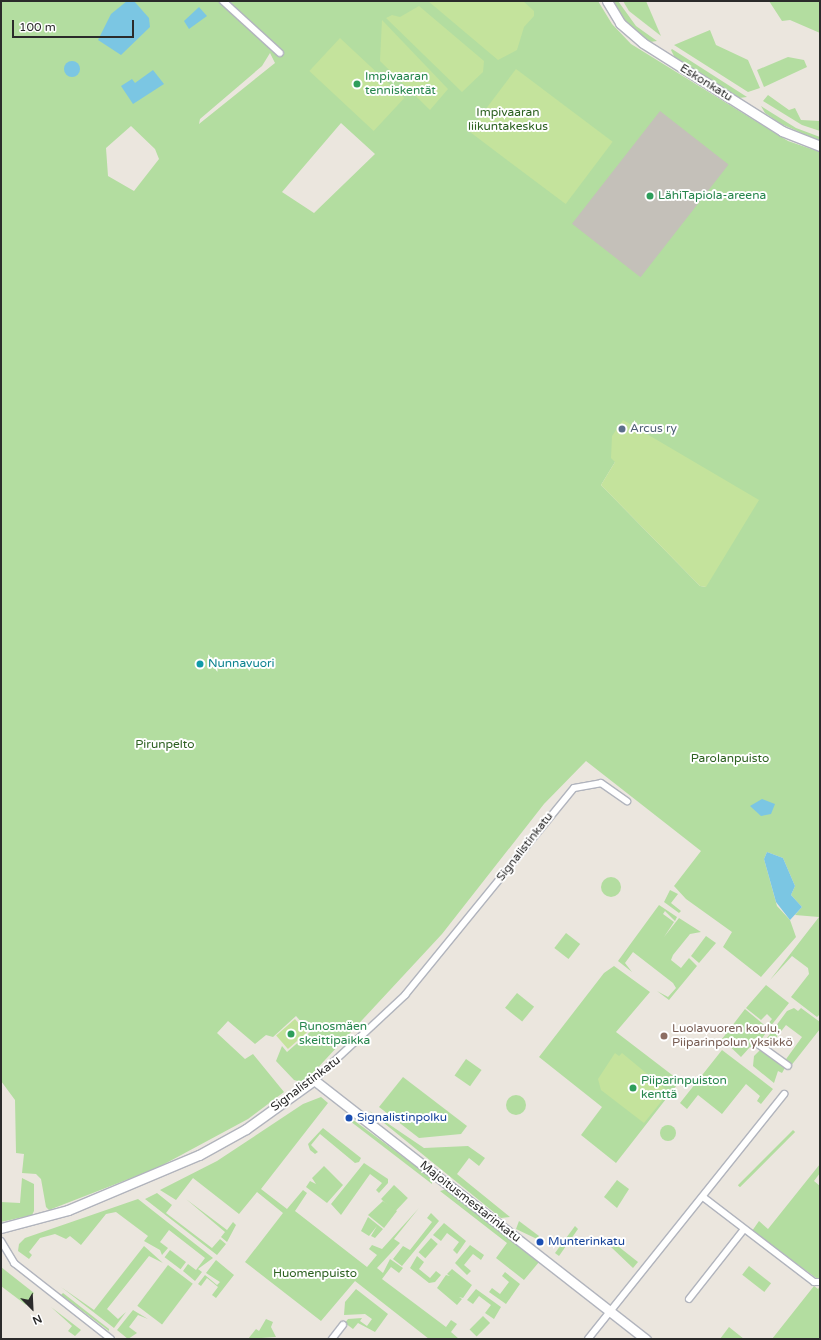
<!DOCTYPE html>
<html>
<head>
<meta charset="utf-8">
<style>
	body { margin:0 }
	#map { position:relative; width:821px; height:1340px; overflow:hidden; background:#ebe6de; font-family:"Varela Round",sans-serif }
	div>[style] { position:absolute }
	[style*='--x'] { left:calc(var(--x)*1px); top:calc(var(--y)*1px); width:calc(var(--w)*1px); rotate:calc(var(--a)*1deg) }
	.green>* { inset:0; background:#b3dda0; transform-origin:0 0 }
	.round { border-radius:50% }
	.pitch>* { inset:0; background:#c4e39c; transform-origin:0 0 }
	.water>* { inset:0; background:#7bc6e3 }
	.building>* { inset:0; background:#c4c0b9; transform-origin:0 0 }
	.roads { filter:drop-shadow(1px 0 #b1b4bd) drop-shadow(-1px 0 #b1b4bd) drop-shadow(0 1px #b1b4bd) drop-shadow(0 -1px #b1b4bd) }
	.street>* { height:6px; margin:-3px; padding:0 3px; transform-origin:3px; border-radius:3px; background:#fff }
	.secondary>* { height:9px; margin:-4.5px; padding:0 4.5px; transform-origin:4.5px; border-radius:4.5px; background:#fff }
	.dots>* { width:11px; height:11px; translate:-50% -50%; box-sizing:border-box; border:2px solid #fff; border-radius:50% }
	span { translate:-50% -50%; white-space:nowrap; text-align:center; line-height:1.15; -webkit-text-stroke:4px #fff; paint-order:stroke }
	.leisure-label { font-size:12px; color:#27864d }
	.left { translate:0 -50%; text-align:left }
	.street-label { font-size:12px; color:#2b2b2b }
	.park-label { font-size:12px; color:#2d6121 }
	.service-label { font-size:12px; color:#4e5e75 }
	.culture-label { font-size:12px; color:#0d838f }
	.education-label { font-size:12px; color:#785e54 }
	.transit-label { font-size:12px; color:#164399 }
	.frame { position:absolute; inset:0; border:2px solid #2b2b2b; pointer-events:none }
	.north { position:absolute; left:12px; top:1288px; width:40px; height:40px; -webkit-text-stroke:3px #fff; paint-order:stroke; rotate:156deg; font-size:11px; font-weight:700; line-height:16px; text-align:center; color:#2b2b2b }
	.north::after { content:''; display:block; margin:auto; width:14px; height:18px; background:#2b2b2b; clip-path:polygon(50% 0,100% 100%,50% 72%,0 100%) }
	.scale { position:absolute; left:12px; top:20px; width:122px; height:18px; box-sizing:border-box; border:2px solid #2b2b2b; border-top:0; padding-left:5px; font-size:12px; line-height:14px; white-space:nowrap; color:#2b2b2b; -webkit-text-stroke:3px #fff; paint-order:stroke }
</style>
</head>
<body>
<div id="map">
	<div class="green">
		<i style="clip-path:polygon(evenodd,1px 1px,598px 1px,612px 24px,631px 44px,788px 141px,820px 152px,820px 1014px,817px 1017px,791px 997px,809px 974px,808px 968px,792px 956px,770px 980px,819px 917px,795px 915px,802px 907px,791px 895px,795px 886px,783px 858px,767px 852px,764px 859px,777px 906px,790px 920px,796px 937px,761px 977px,723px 947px,732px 932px,686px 899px,674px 886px,701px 851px,586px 761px,544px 804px,442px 934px,312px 1074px,301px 1082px,294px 1080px,276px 1061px,282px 1046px,287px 1052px,310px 1032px,296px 1016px,273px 1037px,266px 1035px,255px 1044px,228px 1021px,217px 1033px,245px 1059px,253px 1054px,284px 1092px,248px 1119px,157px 1168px,49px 1210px,46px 1207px,41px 1179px,36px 1174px,22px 1173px,24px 1154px,16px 1153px,15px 1100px,1px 1081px,1px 1px,270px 53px,275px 63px,199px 124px,200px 119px,262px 66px,270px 53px,1px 1px,341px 123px,375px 154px,314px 213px,282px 192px,341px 123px,1px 1px,131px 126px,155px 149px,159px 159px,134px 191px,108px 176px,106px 148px,131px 126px,1px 1px,615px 462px,706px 587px,700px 586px,601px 485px,615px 462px)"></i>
		<i style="clip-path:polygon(612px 1px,618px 1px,636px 26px,657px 41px,650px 42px,627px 24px)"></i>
		<i style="clip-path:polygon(623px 1px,646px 1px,661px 36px,629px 11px)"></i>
		<i style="clip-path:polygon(769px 1px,820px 1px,820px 33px,790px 20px,782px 21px)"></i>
		<i style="clip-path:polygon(710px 30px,716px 45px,748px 60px,760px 88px,748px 92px,674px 45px)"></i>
		<i style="clip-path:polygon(671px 50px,672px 49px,747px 97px,739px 98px,675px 58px)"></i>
		<i style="clip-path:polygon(788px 57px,804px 60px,807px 67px,764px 87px,757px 70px)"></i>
		<i style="clip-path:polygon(768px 95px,789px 110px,795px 108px,801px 120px,820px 121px,820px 131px,802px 125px,763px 101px)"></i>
		<i style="clip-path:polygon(761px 106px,796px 128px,820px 137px,820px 141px,781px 124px,765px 113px)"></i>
		<i class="round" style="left:601px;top:877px;width:20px;height:20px"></i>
		<i style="clip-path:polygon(670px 890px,678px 894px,671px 903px,681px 911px,679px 913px,664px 902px)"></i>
		<i style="clip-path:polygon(659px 905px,677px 917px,675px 921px,665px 911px,663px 914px,674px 922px,664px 937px,679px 918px,701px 932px,690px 934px,673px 955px,671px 960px,681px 968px,689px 958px,697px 966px,669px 1000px,657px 991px,668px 997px,676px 988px,673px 983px,633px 952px,625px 963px,632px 972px,618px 961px)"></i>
		<i style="left:566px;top:933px;width:18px;height:19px;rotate:38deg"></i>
		<i style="clip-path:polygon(706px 936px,716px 943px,699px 963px,691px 956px)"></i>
		<i style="clip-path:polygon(614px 966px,650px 992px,616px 1032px,680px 1081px,616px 1163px,581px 1135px,602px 1107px,539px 1057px,604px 973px)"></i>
		<i style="clip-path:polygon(766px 985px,789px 1003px,770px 1027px,767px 1025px,772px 1019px,767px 1014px,761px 1020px,746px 1008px)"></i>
		<i style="left:517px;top:993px;width:22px;height:19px;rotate:39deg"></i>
		<i style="clip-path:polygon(794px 1008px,798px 1011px,801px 1008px,820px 1022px,820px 1029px,790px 1067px,784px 1062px,802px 1037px,786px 1025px,772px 1043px,764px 1042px,787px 1011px)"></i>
		<i style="clip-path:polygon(745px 1009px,769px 1029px,754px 1049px,750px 1047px,741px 1057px,722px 1039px)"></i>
		<i style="clip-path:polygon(761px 1049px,786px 1066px,782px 1073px,778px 1071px,774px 1083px,753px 1066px,754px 1056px)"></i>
		<i style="clip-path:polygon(722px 1050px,773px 1089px,761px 1104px,757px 1101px,760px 1096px,746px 1084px,722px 1114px,698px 1095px,687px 1109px,680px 1103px)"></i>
		<i style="left:466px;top:1059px;width:19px;height:20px;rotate:35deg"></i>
		<i style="clip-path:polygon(403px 1077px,467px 1126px,461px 1134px,419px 1138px,379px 1107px)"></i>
		<i class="round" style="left:506px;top:1095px;width:20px;height:20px"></i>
		<i style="clip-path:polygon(321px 1097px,328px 1103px,261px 1189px,287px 1209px,303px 1190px,307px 1193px,295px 1211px,367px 1267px,377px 1255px,369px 1249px,372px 1245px,382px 1249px,419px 1208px,394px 1239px,400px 1243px,377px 1268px,383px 1273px,390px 1259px,403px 1268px,399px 1273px,391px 1267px,382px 1279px,446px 1327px,451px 1320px,457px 1324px,451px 1332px,459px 1339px,429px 1339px,355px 1281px,321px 1321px,245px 1262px,283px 1213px,257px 1192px,239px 1214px,193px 1178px,176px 1200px,160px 1190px,217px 1161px,303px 1104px)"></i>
		<i style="clip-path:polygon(368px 1110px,424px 1148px,468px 1146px,485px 1158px,479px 1166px,469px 1158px,457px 1174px,510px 1217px,501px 1218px)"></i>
		<i style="clip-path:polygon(352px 1119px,432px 1178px,432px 1184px,350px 1121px)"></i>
		<i class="round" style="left:660px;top:1125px;width:16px;height:16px"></i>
		<i style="clip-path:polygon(323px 1128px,361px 1158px,359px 1162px,355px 1163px,320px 1134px,311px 1145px,318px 1152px,315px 1154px,310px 1150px,308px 1144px)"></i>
		<i style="left:793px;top:1130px;width:3px;height:78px;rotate:45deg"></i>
		<i style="clip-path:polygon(364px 1163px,388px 1179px,388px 1183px,379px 1193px,376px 1190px,382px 1183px,370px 1174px,341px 1215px,331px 1204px)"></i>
		<i style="clip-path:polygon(820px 1164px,820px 1173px,814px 1181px,820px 1186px,819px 1280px,752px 1231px,759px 1221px,768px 1229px)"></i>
		<i style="clip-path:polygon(324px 1166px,343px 1185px,327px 1203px,306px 1187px,310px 1181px,316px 1184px,312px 1178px)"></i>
		<i style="clip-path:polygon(22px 1178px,34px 1184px,34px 1211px,32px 1215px,1px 1222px,1px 1202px,20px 1203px)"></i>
		<i style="clip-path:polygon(617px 1180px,629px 1189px,617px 1208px,604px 1197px)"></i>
		<i style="left:394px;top:1185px;width:19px;height:19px;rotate:43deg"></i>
		<i style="clip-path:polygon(447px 1189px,539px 1262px,524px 1280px,496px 1258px,507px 1243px,440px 1191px)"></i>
		<i style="clip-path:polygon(157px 1193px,172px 1205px,166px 1213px,212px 1248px,220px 1239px,226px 1244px,217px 1255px,145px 1199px)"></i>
		<i style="clip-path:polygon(138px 1199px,213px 1258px,198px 1269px,202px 1272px,195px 1281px,183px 1271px,188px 1264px,196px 1270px,205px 1258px,169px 1230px,160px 1242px,168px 1248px,162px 1255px,160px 1250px,144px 1241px,148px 1236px,116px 1212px,106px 1214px,81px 1245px,70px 1236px,66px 1239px,55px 1234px,40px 1238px,29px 1252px,32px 1255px,29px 1259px,18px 1251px,19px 1244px,25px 1238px)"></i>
		<i style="clip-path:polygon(186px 1199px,227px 1230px,233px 1222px,236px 1225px,227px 1242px,221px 1237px,225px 1232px)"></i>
		<i style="clip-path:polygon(383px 1201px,397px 1211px,384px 1228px,368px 1215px)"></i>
		<i style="clip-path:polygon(431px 1213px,439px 1221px,402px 1266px,393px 1259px,403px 1246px,410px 1250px,432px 1222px,427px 1218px)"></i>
		<i style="clip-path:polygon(368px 1217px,383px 1229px,375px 1238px,371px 1236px,377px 1226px,369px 1236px,361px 1231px)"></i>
		<i style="clip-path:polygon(519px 1221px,539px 1236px,537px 1239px,516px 1229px)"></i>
		<i style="clip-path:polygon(444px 1223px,466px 1241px,457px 1254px,453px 1250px,459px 1242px,447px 1233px,441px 1241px,433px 1235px)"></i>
		<i style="clip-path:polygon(575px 1226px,578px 1229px,559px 1256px,555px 1253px)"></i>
		<i style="left:431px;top:1238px;width:9px;height:19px;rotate:41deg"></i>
		<i style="clip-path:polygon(614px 1243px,638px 1262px,633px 1268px,611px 1247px)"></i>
		<i style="clip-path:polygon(470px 1245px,484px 1255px,481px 1260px,473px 1254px,464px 1265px,471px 1271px,467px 1275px,455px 1263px)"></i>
		<i style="clip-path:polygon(144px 1246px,163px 1263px,149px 1256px,107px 1309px,118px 1319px,126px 1312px,114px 1328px,61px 1287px,94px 1310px)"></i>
		<i style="left:170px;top:1250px;width:20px;height:9px;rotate:37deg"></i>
		<i style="clip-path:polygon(417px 1256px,424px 1262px,419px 1269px,430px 1278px,436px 1271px,441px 1275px,435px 1282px,429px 1283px,410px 1268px)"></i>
		<i style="clip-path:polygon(216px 1260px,234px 1275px,216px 1298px,212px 1295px,218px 1287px,207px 1278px,201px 1286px,198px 1284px,205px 1275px,217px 1285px,220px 1282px,206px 1273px)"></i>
		<i style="left:168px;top:1265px;width:31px;height:51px;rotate:37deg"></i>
		<i style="left:749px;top:1266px;width:28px;height:11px;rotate:38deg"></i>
		<i style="clip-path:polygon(1px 1267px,34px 1293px,26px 1305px,1px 1286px)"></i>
		<i style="clip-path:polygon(452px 1269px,472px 1285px,463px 1298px,459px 1297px,462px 1299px,457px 1305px,437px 1288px,446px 1275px,450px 1276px,447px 1274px)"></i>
		<i style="clip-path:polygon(505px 1272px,520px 1284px,506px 1304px,489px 1292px,492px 1288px,500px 1294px,509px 1282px,502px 1276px)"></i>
		<i style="clip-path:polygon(814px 1286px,818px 1289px,820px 1286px,820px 1339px,772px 1339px)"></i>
		<i style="clip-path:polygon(356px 1289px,388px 1314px,375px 1332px,358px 1323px,353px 1329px,345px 1323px,348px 1319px,362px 1318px,360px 1321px,367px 1326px,372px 1319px,365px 1314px,344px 1315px,345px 1302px)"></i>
		<i style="clip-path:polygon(476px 1289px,501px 1307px,494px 1319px,485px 1313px,491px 1305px,479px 1296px,473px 1304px,467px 1300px)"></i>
		<i style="clip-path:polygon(63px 1293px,109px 1329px,109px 1331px,61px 1295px)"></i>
		<i style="clip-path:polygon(51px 1307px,81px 1330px,75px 1336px,68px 1331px,72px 1326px)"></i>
		<i style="clip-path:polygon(133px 1310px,148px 1319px,138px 1315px,129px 1327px,137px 1333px,128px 1339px,117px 1330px)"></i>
		<i style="left:483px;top:1316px;width:10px;height:19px;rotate:45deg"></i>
		<i style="clip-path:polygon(266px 1319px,273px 1322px,271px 1327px,276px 1337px,248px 1339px,256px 1329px,259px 1331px)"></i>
		<i style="clip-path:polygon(729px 1327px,744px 1339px,720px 1339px)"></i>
	</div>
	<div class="pitch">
		<i style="clip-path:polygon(428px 1px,523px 1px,534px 11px,534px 16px,524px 27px,517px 50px,498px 60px)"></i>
		<i style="clip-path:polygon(419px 6px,484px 61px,483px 72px,462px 92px,386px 18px,392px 15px,400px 17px)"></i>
		<i style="clip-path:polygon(382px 20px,448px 89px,430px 110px,380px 61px)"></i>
		<i style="left:340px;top:38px;width:88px;height:45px;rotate:43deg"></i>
		<i style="left:516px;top:69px;width:121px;height:78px;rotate:37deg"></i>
		<i style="clip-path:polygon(623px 420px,759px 500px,706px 587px,700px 586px,601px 485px,615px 462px,611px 458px,612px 436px)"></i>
		<i style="left:295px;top:1019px;width:18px;height:25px;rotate:49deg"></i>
		<i style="clip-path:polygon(615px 1053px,619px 1056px,622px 1053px,669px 1092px,644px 1123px,601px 1090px,598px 1079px)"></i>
	</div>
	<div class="water">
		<i style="clip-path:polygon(127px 1px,134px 1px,149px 18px,150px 27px,121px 55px,98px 40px,111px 14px)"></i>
		<i style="clip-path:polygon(199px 7px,207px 16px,189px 29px,184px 21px)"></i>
		<i class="round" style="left:64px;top:61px;width:16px;height:16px"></i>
		<i style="clip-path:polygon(153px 70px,164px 84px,133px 104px,121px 86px,132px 79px,135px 83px)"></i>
		<i style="clip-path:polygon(762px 799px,775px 804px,771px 814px,761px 816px,750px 806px)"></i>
		<i style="clip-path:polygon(767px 852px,783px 858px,795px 886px,791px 895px,802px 907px,790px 920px,776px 902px,764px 859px)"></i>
	</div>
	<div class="building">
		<i style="left:660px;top:111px;width:87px;height:143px;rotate:38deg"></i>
	</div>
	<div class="roads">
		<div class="street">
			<i style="--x:223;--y:1;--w:77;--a:42.4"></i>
			<i style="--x:758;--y:1044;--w:37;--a:36"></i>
			<i style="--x:314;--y:1080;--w:125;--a:-43"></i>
			<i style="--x:405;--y:995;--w:267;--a:-50.8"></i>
			<i style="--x:574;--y:788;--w:27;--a:-10"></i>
			<i style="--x:601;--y:783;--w:32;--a:35"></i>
			<i style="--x:703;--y:1197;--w:140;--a:37.4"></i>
			<i style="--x:814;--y:1282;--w:6;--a:0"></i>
			<i style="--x:1;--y:1241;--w:26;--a:59"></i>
			<i style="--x:14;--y:1263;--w:123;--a:38.1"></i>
			<i style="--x:689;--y:1299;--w:89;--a:-51.8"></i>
			<i style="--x:332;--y:1339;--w:18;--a:-52"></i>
			<i style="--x:588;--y:1339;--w:314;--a:-51.3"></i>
		</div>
		<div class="secondary">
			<i style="--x:607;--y:1;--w:26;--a:59"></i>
			<i style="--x:620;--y:23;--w:30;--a:41"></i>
			<i style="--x:643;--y:43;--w:165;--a:32.3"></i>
			<i style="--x:782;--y:131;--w:41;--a:21.5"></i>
			<i style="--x:1;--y:1228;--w:69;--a:-15"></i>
			<i style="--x:68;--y:1210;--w:142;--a:-22.8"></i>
			<i style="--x:199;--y:1155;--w:54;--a:-29"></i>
			<i style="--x:246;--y:1129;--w:84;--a:-35.8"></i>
			<i style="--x:314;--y:1080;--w:421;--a:38"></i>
		</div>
	</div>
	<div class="dots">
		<i style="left:357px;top:84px;background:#2e9e5b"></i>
		<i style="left:650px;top:196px;background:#2e9e5b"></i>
		<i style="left:622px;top:429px;background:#5c6f8a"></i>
		<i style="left:200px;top:664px;background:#0f9aa8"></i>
		<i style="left:291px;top:1034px;background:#2e9e5b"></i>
		<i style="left:664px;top:1036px;background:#8d6e63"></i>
		<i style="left:633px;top:1088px;background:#2e9e5b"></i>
		<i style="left:349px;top:1118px;background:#1a4fb4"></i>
		<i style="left:540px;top:1242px;background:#1a4fb4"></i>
	</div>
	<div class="leisure-label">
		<span class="left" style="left:365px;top:84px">Impivaaran<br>tenniskentät</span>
		<span class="left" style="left:658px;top:196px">LähiTapiola-areena</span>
		<span class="left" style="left:299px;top:1034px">Runosmäen<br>skeittipaikka</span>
		<span class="left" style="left:641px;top:1088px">Piiparinpuiston<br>kenttä</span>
	</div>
	<div class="street-label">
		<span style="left:706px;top:83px;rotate:32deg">Eskonkatu</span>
		<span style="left:525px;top:847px;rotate:-52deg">Signalistinkatu</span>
		<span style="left:306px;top:1084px;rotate:-37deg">Signalistinkatu</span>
		<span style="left:470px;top:1202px;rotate:38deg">Majoitusmestarinkatu</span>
	</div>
	<div class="park-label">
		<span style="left:508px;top:120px">Impivaaran<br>liikuntakeskus</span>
		<span style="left:165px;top:745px">Pirunpelto</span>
		<span style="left:730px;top:759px">Parolanpuisto</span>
		<span style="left:315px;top:1274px">Huomenpuisto</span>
	</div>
	<div class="service-label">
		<span class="left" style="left:630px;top:429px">Arcus ry</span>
	</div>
	<div class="culture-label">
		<span class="left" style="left:208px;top:664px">Nunnavuori</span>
	</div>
	<div class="education-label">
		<span class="left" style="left:672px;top:1036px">Luolavuoren koulu,<br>Piiparinpolun yksikkö</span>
	</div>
	<div class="transit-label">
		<span class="left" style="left:357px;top:1118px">Signalistinpolku</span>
		<span class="left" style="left:548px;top:1242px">Munterinkatu</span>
	</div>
	<div class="frame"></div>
	<div class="north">N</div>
	<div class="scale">100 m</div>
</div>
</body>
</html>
